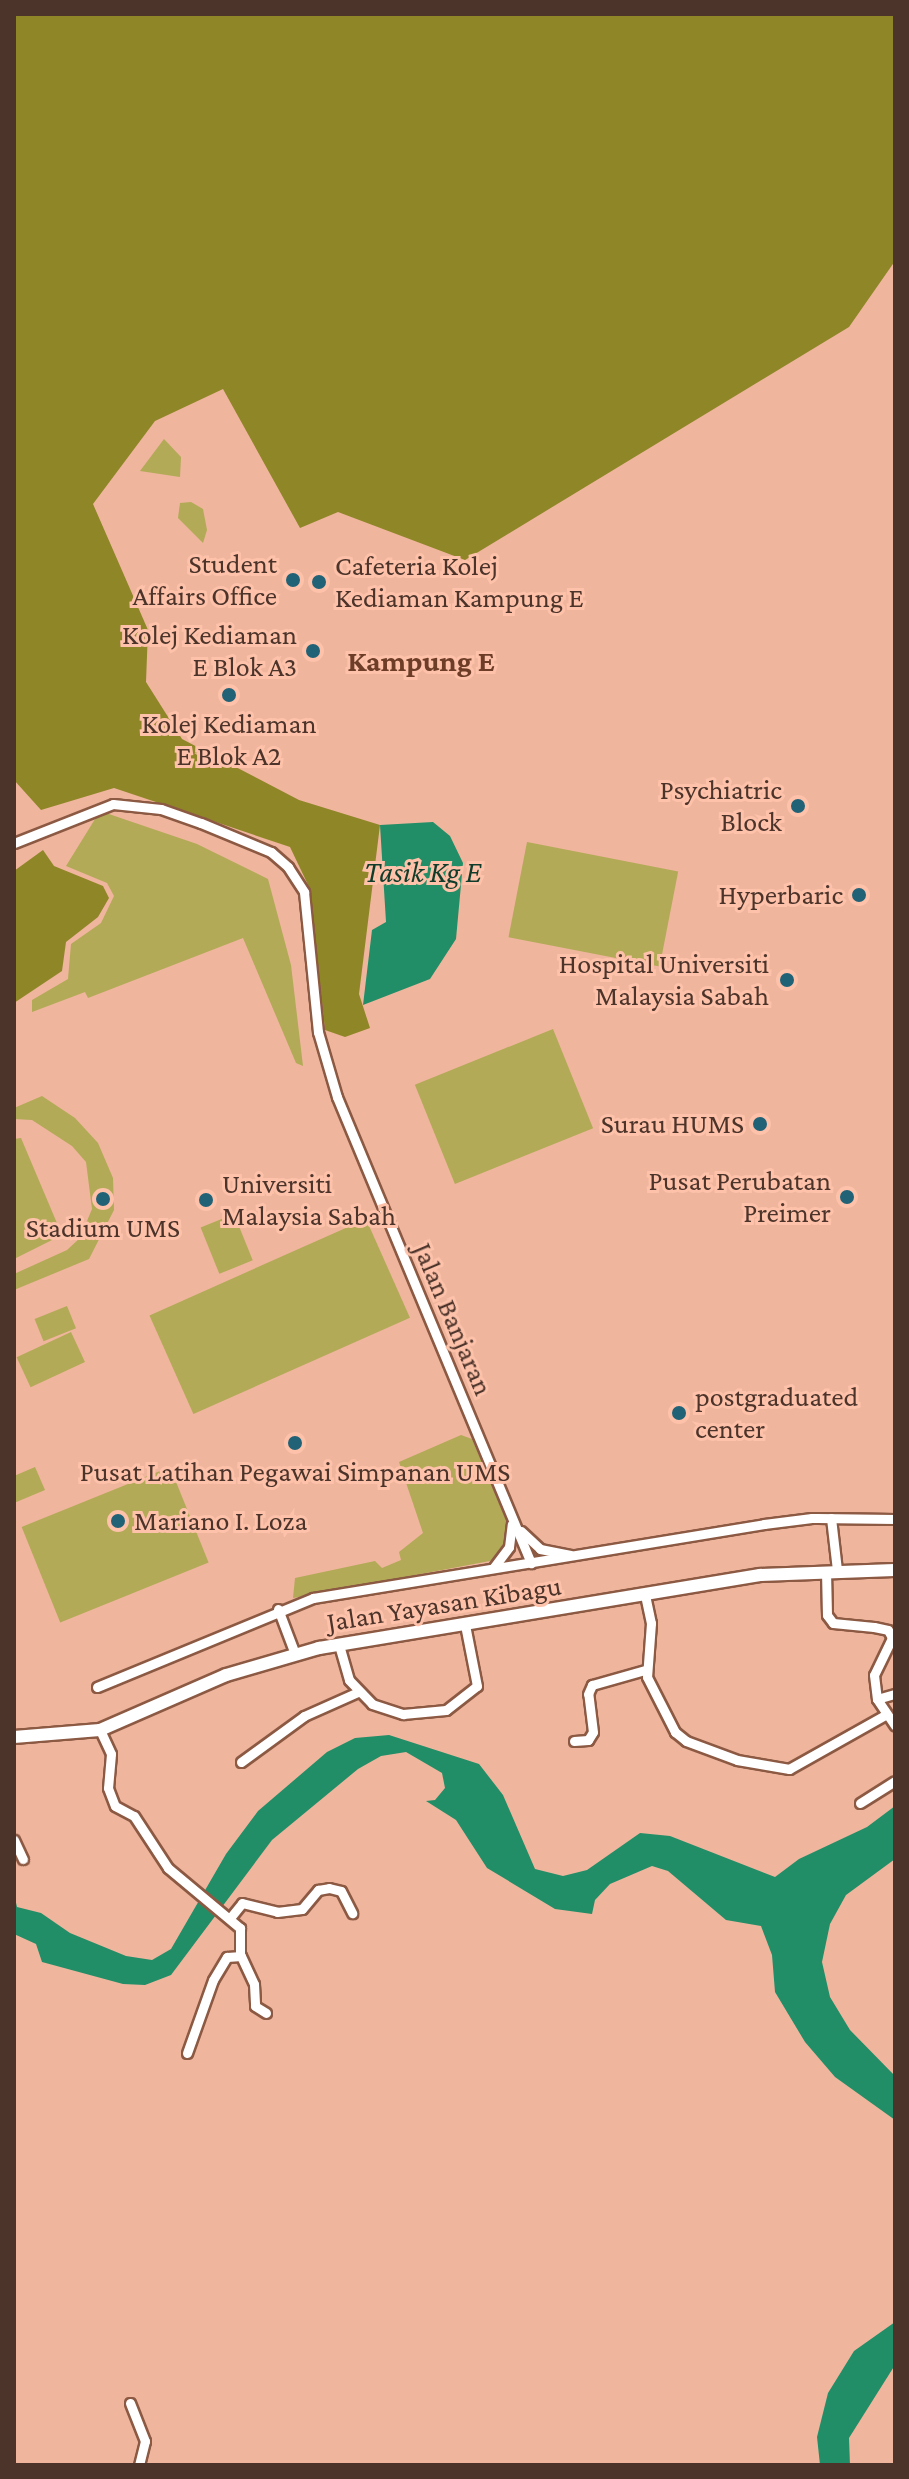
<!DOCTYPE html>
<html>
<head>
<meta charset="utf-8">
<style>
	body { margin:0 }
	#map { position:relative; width:909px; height:2479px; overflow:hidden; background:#efb59d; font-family:"Crimson Pro",serif }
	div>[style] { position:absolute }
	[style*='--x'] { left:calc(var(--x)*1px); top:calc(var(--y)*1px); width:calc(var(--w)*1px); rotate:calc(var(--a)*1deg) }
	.green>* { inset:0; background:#b2aa56; transform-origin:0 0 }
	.forest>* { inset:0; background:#8f8627 }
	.water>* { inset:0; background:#218e67 }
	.roads { filter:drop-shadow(2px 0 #8c5943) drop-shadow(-2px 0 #8c5943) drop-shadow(0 2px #8c5943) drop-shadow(0 -2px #8c5943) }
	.street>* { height:9px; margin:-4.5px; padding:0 4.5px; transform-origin:4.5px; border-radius:4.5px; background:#fff }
	.secondary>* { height:12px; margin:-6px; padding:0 6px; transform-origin:6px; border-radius:6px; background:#fff }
	.dots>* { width:22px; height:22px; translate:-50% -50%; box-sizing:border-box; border:4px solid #fdc2a9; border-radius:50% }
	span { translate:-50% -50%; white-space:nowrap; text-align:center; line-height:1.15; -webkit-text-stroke:6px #fdc2a9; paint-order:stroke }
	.poi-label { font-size:28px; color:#4c342b }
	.right { translate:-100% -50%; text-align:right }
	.left { translate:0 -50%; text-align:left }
	.street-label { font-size:28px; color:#4c342b }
	.neighbourhood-label { font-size:30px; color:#6d3d28; font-weight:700 }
	.water-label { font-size:30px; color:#103c2b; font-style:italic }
	.frame { position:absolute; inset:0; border:16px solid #4c342b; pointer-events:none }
</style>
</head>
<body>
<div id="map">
	<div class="green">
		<i style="clip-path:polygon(164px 439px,181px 457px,180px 477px,140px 471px)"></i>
		<i style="clip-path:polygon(191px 502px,203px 509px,207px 530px,203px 543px,178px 518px,180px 503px)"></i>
		<i style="clip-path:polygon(100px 811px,197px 844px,268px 879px,291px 965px,303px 1066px,296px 1063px,243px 938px,88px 998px,85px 992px,32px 1012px,32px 1000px,68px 979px,71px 944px,101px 923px,114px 896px,107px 883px,66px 866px)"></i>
		<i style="left:527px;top:842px;width:154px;height:97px;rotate:11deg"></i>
		<i style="left:553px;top:1029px;width:107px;height:149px;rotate:68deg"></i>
		<i style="clip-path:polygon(42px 1096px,75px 1118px,98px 1143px,113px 1178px,114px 1210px,89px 1259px,14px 1290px,14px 1274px,67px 1250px,80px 1238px,92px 1209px,86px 1162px,72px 1146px,32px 1120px,14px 1119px,14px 1108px)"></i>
		<i style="clip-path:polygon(21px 1138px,62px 1235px,14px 1259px,14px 1139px)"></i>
		<i style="left:234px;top:1214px;width:50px;height:36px;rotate:68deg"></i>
		<i style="left:366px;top:1219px;width:108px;height:237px;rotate:66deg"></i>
		<i style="left:67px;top:1306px;width:24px;height:35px;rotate:68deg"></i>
		<i style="left:71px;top:1332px;width:33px;height:60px;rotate:65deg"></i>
		<i style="clip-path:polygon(461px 1435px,472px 1439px,506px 1519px,509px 1537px,505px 1551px,490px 1561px,293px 1598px,295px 1578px,375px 1561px,382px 1568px,401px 1560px,399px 1552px,423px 1533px,399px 1462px)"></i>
		<i style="clip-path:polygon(35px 1467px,45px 1490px,14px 1503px,14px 1476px)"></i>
		<i style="left:170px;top:1467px;width:103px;height:160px;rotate:68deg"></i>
	</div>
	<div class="forest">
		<i style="clip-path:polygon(14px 14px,895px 14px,895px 261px,849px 327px,465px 560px,338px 512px,300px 528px,223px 389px,155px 421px,93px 504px,148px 630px,146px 682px,182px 739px,299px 800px,380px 825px,359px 994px,370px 1028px,345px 1037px,325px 1030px,310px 889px,290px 847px,114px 788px,41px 810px,14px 780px)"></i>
		<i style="clip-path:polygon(43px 850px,54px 866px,103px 886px,109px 898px,98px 917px,66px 942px,62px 971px,14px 1003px,14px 871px)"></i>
	</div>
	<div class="water">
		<i style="clip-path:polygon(433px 822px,450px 836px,463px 863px,456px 939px,430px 979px,363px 1005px,372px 930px,386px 922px,380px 825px)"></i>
		<i style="clip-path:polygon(389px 1735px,479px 1764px,503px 1795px,535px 1869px,563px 1876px,587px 1870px,640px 1833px,670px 1836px,775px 1877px,799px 1859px,867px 1827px,895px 1806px,895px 1859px,846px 1895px,830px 1924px,822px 1962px,830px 1997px,850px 2030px,895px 2076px,895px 2120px,835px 2077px,805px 2042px,775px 1992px,772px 1955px,761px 1926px,726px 1920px,668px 1871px,652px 1866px,610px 1884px,595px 1900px,592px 1914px,555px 1909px,487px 1868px,456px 1820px,426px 1801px,435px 1800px,445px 1788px,442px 1773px,406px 1752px,381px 1756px,358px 1769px,272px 1840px,171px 1975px,145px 1985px,123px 1984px,42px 1962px,36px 1944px,14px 1934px,14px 1894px,17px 1907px,41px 1913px,70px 1933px,126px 1956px,152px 1960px,171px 1949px,226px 1854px,258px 1811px,327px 1752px,355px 1738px)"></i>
		<i style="clip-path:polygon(895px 2322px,895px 2365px,849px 2438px,850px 2465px,820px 2465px,817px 2437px,828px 2393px,854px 2351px)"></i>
	</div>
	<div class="roads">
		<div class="street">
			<i style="--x:14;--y:843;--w:106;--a:-21.5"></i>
			<i style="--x:113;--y:804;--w:48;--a:5.9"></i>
			<i style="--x:161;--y:809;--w:42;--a:19.3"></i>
			<i style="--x:201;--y:823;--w:76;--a:22.5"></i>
			<i style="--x:271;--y:852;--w:23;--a:41"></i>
			<i style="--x:288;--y:867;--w:30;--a:57"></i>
			<i style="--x:304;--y:892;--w:141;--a:84.3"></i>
			<i style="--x:318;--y:1032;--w:68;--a:73.7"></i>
			<i style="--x:337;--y:1097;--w:505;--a:67.4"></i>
			<i style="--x:831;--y:1518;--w:52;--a:83.4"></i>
			<i style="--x:521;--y:1531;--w:26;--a:43"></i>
			<i style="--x:540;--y:1549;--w:31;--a:11"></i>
			<i style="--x:494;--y:1567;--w:25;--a:-53"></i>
			<i style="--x:509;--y:1547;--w:23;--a:-83"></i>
			<i style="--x:826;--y:1571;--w:44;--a:88.7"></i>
			<i style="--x:827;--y:1615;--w:10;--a:53"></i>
			<i style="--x:833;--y:1623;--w:41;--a:5.6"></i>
			<i style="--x:874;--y:1627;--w:14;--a:12"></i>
			<i style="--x:888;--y:1630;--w:9;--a:63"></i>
			<i style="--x:892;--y:1638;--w:41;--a:115.9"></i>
			<i style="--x:874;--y:1675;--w:24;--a:83"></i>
			<i style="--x:877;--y:1699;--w:32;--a:56"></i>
			<i style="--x:645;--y:1595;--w:29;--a:78"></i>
			<i style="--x:651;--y:1623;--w:54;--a:94.2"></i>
			<i style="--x:647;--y:1677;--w:62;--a:63"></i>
			<i style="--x:675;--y:1732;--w:14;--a:39"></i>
			<i style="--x:686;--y:1741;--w:54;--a:20.4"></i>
			<i style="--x:737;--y:1760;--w:53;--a:9.8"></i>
			<i style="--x:789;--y:1769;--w:112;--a:-29.3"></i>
			<i style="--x:278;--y:1609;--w:48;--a:69.3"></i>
			<i style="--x:339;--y:1645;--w:36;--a:74"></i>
			<i style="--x:349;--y:1680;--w:33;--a:46"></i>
			<i style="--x:372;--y:1704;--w:33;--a:18"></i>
			<i style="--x:403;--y:1714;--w:43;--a:-5.3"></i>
			<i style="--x:446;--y:1710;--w:39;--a:-38"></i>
			<i style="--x:477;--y:1686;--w:62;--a:-101.1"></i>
			<i style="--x:97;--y:1687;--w:234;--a:-22.4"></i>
			<i style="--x:313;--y:1598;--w:457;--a:-9.3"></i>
			<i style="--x:764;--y:1524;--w:48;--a:-7.1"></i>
			<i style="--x:812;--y:1518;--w:83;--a:0.7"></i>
			<i style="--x:877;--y:1699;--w:19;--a:-16"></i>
			<i style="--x:100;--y:1730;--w:26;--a:65"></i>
			<i style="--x:111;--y:1754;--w:34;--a:95"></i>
			<i style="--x:108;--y:1788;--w:19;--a:69"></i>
			<i style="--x:115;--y:1806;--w:21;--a:28"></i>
			<i style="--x:134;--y:1816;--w:62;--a:56.8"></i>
			<i style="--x:168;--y:1868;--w:94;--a:39.8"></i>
			<i style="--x:240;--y:1928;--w:26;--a:90"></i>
			<i style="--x:240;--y:1954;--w:33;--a:65"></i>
			<i style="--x:254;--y:1984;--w:22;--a:87"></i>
			<i style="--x:255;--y:2006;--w:13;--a:32"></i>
			<i style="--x:574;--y:1741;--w:14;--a:-4"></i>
			<i style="--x:588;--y:1740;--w:9;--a:-58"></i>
			<i style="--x:593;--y:1732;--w:38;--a:-97"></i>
			<i style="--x:588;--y:1694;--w:10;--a:-66"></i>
			<i style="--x:592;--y:1685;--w:55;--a:-15.8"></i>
			<i style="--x:241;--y:1762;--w:78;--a:-36.1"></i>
			<i style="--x:304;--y:1716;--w:59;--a:-24"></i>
			<i style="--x:860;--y:1803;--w:41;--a:-32.2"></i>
			<i style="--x:14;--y:1840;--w:21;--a:65"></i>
			<i style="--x:230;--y:1918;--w:19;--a:-51"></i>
			<i style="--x:242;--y:1903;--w:36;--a:14"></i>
			<i style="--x:277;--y:1912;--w:25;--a:-7"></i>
			<i style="--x:302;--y:1909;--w:25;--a:-50"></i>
			<i style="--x:318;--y:1890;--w:11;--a:-10"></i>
			<i style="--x:329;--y:1888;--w:12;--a:14"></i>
			<i style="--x:341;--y:1891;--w:25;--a:63"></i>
			<i style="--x:187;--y:2053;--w:77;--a:-70.4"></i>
			<i style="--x:213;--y:1980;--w:27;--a:-59"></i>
			<i style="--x:227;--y:1957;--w:14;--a:-4"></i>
			<i style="--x:130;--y:2403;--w:41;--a:68.5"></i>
			<i style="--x:145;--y:2441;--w:25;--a:104"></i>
		</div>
		<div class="secondary">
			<i style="--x:14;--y:1737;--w:86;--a:-4.7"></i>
			<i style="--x:100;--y:1730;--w:137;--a:-23.6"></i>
			<i style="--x:226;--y:1675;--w:97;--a:-16.2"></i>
			<i style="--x:319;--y:1648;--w:447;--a:-9.4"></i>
			<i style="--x:760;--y:1575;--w:135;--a:-2.1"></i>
		</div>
	</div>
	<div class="dots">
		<i style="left:293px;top:580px;background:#226277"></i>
		<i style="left:319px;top:582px;background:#226277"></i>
		<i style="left:313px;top:651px;background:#226277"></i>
		<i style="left:229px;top:695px;background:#226277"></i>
		<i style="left:798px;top:806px;background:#226277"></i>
		<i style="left:859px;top:895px;background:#226277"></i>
		<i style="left:787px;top:980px;background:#226277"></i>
		<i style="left:760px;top:1124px;background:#226277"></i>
		<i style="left:847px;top:1197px;background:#226277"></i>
		<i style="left:103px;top:1199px;background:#226277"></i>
		<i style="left:206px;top:1200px;background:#226277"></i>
		<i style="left:679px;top:1413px;background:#226277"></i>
		<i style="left:295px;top:1443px;background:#226277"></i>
		<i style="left:118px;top:1521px;background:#226277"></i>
	</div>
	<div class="poi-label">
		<span class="right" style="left:277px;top:580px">Student<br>Affairs Office</span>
		<span class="left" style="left:335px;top:582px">Cafeteria Kolej<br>Kediaman Kampung E</span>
		<span class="right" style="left:297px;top:651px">Kolej Kediaman<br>E Blok A3</span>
		<span style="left:229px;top:740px">Kolej Kediaman<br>E Blok A2</span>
		<span class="right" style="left:782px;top:806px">Psychiatric<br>Block</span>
		<span class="right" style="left:843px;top:895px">Hyperbaric</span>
		<span class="right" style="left:769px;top:980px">Hospital Universiti<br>Malaysia Sabah</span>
		<span class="right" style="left:744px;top:1124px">Surau HUMS</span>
		<span class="right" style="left:831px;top:1197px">Pusat Perubatan<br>Preimer</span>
		<span class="left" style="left:222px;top:1200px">Universiti<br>Malaysia Sabah</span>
		<span style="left:103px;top:1228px">Stadium UMS</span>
		<span class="left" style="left:695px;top:1413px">postgraduated<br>center</span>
		<span style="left:295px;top:1472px">Pusat Latihan Pegawai Simpanan UMS</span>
		<span class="left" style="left:134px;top:1521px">Mariano I. Loza</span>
	</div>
	<div class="street-label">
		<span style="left:453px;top:1319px;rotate:67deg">Jalan Banjaran</span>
		<span style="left:444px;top:1604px;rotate:-9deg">Jalan Yayasan Kibagu</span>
	</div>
	<div class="neighbourhood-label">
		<span style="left:421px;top:661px">Kampung E</span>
	</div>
	<div class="water-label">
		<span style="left:423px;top:872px">Tasik Kg E</span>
	</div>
	<div class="frame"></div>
</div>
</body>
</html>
